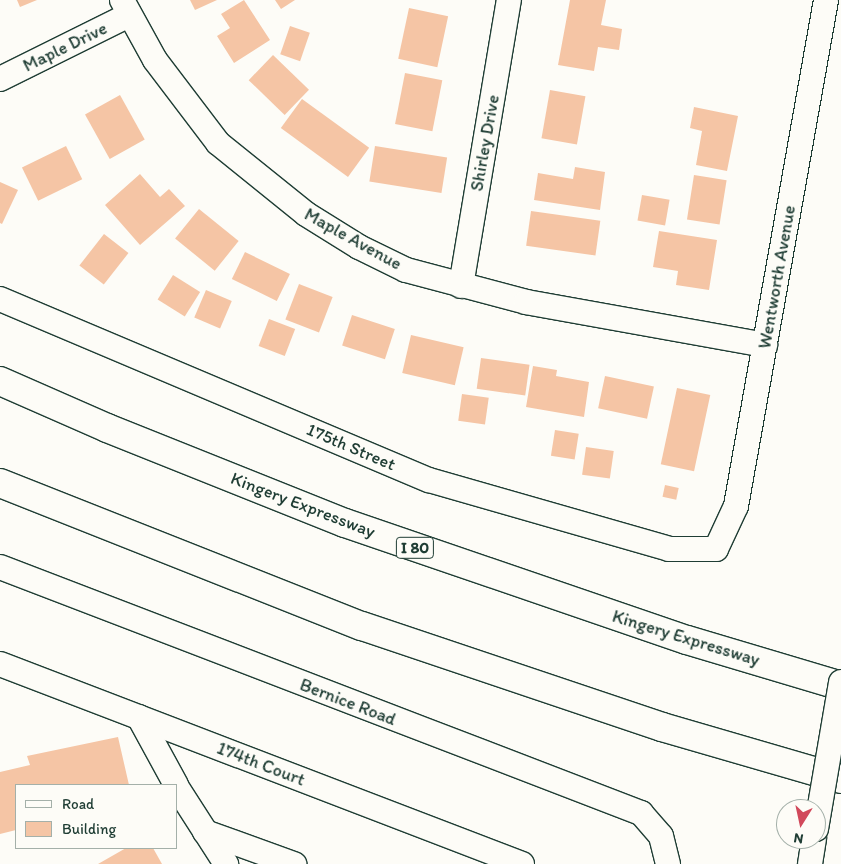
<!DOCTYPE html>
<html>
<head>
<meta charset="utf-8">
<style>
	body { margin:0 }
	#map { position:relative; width:841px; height:864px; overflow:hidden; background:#fdfcf7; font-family:Itim,sans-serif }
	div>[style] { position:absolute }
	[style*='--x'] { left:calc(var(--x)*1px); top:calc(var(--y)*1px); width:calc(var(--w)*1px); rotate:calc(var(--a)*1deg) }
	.building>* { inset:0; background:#f5c5a5; transform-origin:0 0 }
	.roads { filter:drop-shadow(1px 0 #1f3d34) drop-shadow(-1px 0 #1f3d34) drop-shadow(0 1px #1f3d34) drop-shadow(0 -1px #1f3d34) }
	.minor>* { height:24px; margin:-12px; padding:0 12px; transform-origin:12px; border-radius:12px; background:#fdfcf7 }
	.highway>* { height:28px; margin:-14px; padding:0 14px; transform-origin:14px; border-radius:14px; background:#fdfcf7 }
	.bridges { filter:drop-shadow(1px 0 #1f3d34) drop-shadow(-1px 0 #1f3d34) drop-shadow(0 1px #1f3d34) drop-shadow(0 -1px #1f3d34) }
	.minor-bridge>* { height:24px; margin:-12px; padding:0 12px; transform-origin:12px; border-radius:12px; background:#fdfcf7 }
	span { translate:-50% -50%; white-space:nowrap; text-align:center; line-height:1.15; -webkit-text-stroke:4px #fdfcf7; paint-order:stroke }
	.shield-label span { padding:1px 4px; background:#fdfcf7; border:1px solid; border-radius:4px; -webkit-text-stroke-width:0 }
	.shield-label { font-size:16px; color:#1f3d34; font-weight:700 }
	.street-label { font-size:18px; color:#1f3d34 }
	.legend { position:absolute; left:15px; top:784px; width:162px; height:65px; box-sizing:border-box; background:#fdfcf7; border:1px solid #a4b0a9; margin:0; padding:6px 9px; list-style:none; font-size:15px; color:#1f3d34 }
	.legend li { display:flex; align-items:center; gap:10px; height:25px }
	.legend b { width:25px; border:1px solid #a4b0a9 }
	.north { position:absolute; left:776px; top:799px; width:50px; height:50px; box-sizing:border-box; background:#fdfcf7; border:1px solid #a4b0a9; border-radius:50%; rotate:190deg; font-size:14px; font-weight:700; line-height:20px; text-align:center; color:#1f3d34 }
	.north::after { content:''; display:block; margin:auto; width:18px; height:22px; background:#d1495b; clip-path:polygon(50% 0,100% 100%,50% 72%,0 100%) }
</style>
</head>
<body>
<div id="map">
	<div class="building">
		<i style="clip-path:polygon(17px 0,37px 0,20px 7px)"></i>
		<i style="clip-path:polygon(190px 0,217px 0,195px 10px)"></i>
		<i style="clip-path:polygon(244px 0,270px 40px,234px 63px,217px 36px,230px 28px,221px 14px)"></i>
		<i style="clip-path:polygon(275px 0,295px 0,281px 9px)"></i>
		<i style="clip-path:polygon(570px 0,606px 0,601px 25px,622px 29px,619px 50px,598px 47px,594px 71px,558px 65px)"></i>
		<i style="left:409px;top:8px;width:40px;height:52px;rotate:12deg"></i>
		<i style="left:290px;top:26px;width:21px;height:30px;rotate:19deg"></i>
		<i style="left:273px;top:55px;width:50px;height:35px;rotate:44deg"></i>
		<i style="left:405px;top:73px;width:38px;height:52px;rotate:11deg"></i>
		<i style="left:550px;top:90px;width:36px;height:49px;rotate:10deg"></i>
		<i style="left:120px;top:95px;width:51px;height:40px;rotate:61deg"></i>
		<i style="left:302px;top:99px;width:83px;height:36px;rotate:36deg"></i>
		<i style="clip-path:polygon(694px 107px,738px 116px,727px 171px,696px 165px,702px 131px,690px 128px)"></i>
		<i style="left:66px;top:146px;width:37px;height:49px;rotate:64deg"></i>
		<i style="left:375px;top:146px;width:73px;height:36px;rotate:9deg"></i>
		<i style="clip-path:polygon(575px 167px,605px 172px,600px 210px,534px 200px,538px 173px,573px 179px)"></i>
		<i style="clip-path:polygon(140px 174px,160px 197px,169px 189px,185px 206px,140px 245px,105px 205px)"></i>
		<i style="left:694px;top:175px;width:33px;height:45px;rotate:9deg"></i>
		<i style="clip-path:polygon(0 182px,18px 190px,2px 224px,0 223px)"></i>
		<i style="left:642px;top:195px;width:28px;height:26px;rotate:10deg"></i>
		<i style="left:199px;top:209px;width:51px;height:38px;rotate:39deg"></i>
		<i style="left:531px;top:211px;width:70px;height:35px;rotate:8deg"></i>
		<i style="clip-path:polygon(659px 231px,717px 240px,709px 290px,676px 285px,678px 271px,653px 267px)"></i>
		<i style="left:104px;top:234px;width:31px;height:40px;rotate:38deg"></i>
		<i style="left:245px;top:252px;width:50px;height:30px;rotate:26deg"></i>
		<i style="left:173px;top:275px;width:32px;height:29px;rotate:32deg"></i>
		<i style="left:299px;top:284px;width:36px;height:38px;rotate:21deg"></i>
		<i style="left:206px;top:290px;width:28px;height:30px;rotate:23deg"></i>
		<i style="left:352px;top:315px;width:45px;height:32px;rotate:18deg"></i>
		<i style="left:269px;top:319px;width:28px;height:29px;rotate:21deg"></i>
		<i style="left:411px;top:335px;width:54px;height:39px;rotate:13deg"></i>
		<i style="left:481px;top:358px;width:49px;height:31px;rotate:8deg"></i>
		<i style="clip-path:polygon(533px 366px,557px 370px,556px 376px,589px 382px,584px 417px,526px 407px)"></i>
		<i style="left:605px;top:376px;width:50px;height:33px;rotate:12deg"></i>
		<i style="left:677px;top:388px;width:34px;height:78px;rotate:12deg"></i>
		<i style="left:462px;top:394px;width:27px;height:27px;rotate:8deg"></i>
		<i style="left:555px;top:430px;width:24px;height:26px;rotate:9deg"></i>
		<i style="left:586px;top:447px;width:28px;height:28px;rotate:8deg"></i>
		<i style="left:665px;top:485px;width:14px;height:12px;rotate:12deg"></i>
		<i style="clip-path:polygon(118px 737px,129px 785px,16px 785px,16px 830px,0 834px,0 772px,30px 765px,27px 756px)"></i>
		<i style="clip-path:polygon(126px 848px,153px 848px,162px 864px,98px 864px)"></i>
	</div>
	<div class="roads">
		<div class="minor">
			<i style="--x:122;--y:0;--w:68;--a:61.2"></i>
			<i style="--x:155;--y:60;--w:104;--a:52.8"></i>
			<i style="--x:218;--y:143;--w:113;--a:38.9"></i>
			<i style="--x:306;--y:214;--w:62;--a:31.9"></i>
			<i style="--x:359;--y:247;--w:52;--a:26.1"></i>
			<i style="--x:406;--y:270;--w:124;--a:14.9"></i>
			<i style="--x:526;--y:302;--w:243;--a:10.2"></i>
			<i style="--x:0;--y:79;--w:144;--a:-26.4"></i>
			<i style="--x:461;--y:286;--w:290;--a:-80.5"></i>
			<i style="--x:0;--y:299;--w:466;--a:22.9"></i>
			<i style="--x:429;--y:480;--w:250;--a:16"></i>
			<i style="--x:669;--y:549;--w:47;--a:0"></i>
			<i style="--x:716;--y:549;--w:47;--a:-65.1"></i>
			<i style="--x:736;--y:506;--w:514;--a:-79.91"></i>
			<i style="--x:0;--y:567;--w:687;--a:21"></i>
			<i style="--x:641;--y:813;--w:30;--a:49"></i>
			<i style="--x:661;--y:836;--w:29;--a:76"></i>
			<i style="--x:0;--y:664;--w:559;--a:20.96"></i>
			<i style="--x:139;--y:717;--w:77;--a:61.4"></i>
			<i style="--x:176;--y:786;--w:93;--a:57.3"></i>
			<i style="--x:205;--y:832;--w:95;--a:19.8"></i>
			<i style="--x:810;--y:864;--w:25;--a:-81"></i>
		</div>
		<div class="highway">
			<i style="--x:0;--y:381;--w:117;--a:23.7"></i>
			<i style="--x:107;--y:428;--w:256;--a:21.8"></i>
			<i style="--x:345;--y:523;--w:361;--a:18.9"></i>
			<i style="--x:687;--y:640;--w:161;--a:16.6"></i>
			<i style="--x:0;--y:483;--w:389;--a:21.6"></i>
			<i style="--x:362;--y:626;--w:317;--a:18.6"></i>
			<i style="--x:662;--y:727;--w:186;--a:16.2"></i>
		</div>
	</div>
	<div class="bridges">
		<div class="minor-bridge">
			<i style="--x:816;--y:829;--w:149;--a:-80.3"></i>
		</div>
	</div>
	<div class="shield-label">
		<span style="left:415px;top:548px">I 80</span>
	</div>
	<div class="street-label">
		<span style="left:65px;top:47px;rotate:-26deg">Maple Drive</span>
		<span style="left:485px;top:143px;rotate:-80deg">Shirley Drive</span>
		<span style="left:353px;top:239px;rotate:29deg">Maple Avenue</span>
		<span style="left:777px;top:277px;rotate:-80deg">Wentworth Avenue</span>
		<span style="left:351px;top:447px;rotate:23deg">175th Street</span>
		<span style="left:303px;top:505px;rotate:21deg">Kingery Expressway</span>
		<span style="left:686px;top:638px;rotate:17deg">Kingery Expressway</span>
		<span style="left:348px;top:702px;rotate:21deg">Bernice Road</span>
		<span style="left:261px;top:764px;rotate:21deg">174th Court</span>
	</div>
	<ul class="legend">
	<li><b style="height:6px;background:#fdfcf7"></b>Road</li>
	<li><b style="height:14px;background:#f5c5a5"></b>Building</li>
	</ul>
	<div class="north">N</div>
</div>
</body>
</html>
